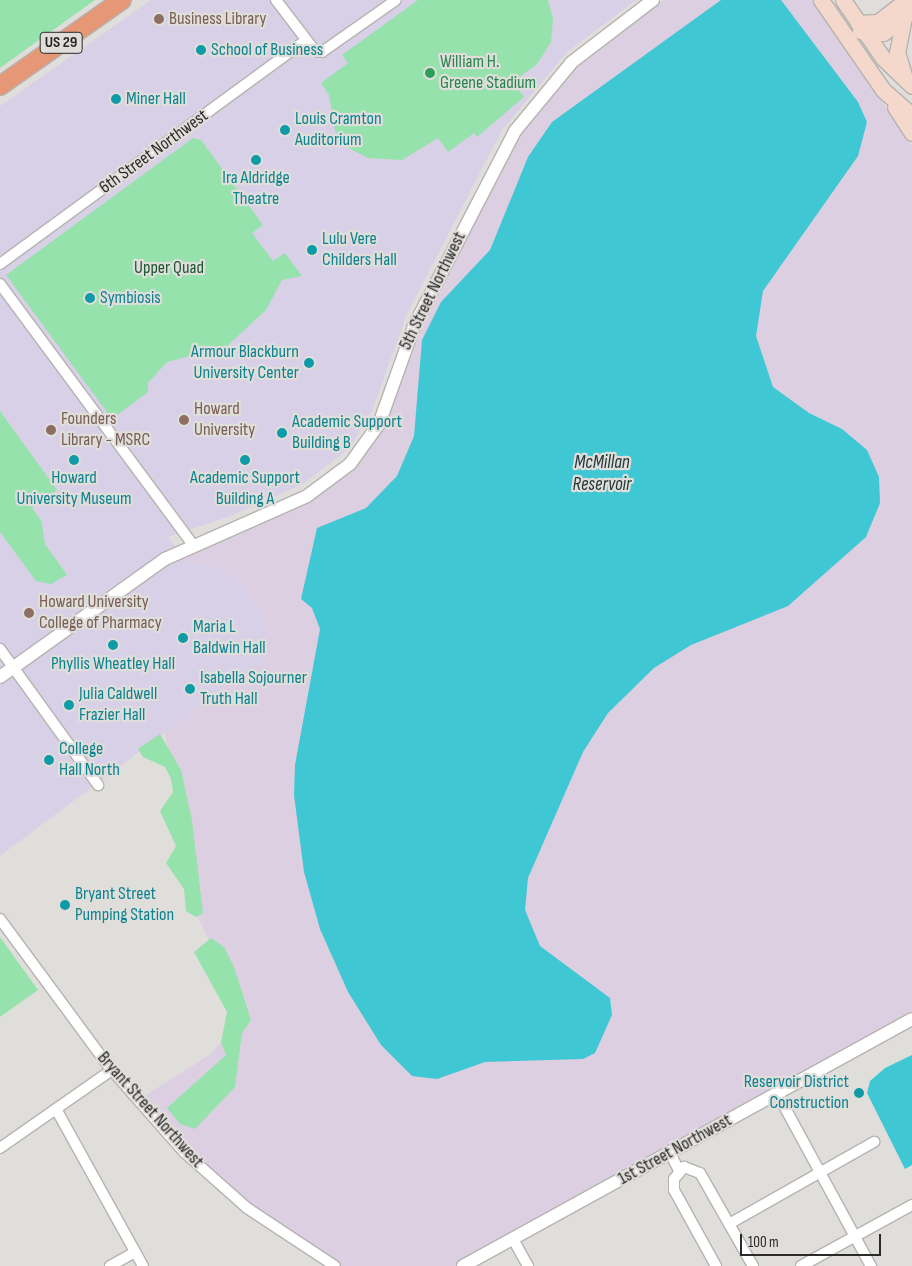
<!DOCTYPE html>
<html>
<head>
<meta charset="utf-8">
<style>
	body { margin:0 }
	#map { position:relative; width:912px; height:1266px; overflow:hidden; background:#e0dedb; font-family:"Sofia Sans Condensed",sans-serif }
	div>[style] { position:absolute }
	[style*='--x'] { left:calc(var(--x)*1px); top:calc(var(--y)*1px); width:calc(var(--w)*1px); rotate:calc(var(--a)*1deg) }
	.industrial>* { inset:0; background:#ddcfe2 }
	.education>* { inset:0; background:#d8d0e6 }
	.green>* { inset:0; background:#95e2ac }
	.water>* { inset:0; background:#3fc7d4 }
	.roads { filter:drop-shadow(1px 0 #b5b3b0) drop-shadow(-1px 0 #b5b3b0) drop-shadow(0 1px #b5b3b0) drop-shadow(0 -1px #b5b3b0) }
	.minor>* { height:10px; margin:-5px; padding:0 5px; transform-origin:5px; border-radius:5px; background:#fff }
	.tertiary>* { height:12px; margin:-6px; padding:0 6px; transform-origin:6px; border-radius:6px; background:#fff }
	.secondary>* { height:15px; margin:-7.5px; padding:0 7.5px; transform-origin:7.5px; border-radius:7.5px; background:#f5d8cc }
	.trunk>* { height:18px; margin:-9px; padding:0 9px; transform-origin:9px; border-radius:9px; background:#e69776 }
	.dots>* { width:14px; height:14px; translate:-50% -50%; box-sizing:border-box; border:2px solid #e0dedb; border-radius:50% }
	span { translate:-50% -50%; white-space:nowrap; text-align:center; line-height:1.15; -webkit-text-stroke:4.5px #e0dedb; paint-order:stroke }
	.shield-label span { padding:1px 4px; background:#e0dedb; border:1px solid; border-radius:4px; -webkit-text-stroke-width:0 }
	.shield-label { font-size:16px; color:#2b2a29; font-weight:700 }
	.education-label { font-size:18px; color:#785e54 }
	.left { translate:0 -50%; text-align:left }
	.culture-label { font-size:18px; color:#0d838f }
	.right { translate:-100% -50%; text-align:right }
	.leisure-label { font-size:18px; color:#27864d }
	.street-label { font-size:18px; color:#2b2a29 }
	.park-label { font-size:18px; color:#1a5632 }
	.water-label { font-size:19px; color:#21383a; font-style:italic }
	.scale { position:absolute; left:740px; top:1234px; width:141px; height:22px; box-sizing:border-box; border:2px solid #2b2a29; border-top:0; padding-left:6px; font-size:15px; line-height:18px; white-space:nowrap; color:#2b2a29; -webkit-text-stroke:4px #e0dedb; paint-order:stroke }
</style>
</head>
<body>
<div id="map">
	<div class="industrial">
		<i style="clip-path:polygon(664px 0,814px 0,912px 146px,912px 1019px,464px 1266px,334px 1266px,210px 1177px,142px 1106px,143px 1097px,211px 1054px,238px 1021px,225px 974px,194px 909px,164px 725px,153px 567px,307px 496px,365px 447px,408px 342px,511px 139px,593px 44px)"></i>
	</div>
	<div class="education">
		<i style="clip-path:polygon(151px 0,636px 0,567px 52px,502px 130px,407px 314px,372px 411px,350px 448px,303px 484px,228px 517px,168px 537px,188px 563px,214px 564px,237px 579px,255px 601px,267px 628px,266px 657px,0 856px,0 106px)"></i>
	</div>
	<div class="green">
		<i style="clip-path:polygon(0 0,95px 0,0 68px)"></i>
		<i style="clip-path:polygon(418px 0,548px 0,553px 19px,551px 42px,537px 64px,513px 82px,524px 97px,477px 137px,474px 133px,448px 152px,438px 138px,402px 160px,368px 158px,347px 147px,335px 131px,329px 95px,321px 83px,348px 63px,342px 55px)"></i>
		<i style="clip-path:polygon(193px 138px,201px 140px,263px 225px,252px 233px,273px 261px,285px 253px,302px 276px,282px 280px,266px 310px,227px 346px,167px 362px,148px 383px,148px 392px,112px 419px,6px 275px)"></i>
		<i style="clip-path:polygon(0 411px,57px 490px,32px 508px,41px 520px,45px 544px,67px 575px,51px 584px,36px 581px,0 532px)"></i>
		<i style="clip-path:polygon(160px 734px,181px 770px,192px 820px,203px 913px,196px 917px,186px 911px,184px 889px,166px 863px,176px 846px,160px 811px,173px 792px,171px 779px,165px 767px,143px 757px,138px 749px)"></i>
		<i style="clip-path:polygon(0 937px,38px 990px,0 1017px)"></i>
		<i style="clip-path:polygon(211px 938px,224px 947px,234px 967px,251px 1020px,242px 1033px,235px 1087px,195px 1129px,180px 1124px,167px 1108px,226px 1055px,221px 1043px,227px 1012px,194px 952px)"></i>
	</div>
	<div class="water">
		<i style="clip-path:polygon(721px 0,781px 0,858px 102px,867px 122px,858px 156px,763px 291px,756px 336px,773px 387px,809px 413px,842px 429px,867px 450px,879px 477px,880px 503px,866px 537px,788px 606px,691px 645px,654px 668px,608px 713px,583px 752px,528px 878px,525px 910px,540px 946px,610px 998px,612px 1015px,595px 1053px,583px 1059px,485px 1062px,437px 1079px,412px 1076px,381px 1045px,348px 992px,320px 929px,304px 872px,294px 795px,295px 765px,320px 629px,312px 608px,301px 599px,317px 528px,366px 508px,397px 476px,414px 436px,422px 340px,441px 302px,490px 250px,528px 157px,552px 122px)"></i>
		<i style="clip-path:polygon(912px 1055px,912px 1165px,905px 1169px,867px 1093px,870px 1081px,885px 1068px)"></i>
	</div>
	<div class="roads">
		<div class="minor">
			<i style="--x:276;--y:0;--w:64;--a:52.6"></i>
			<i style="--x:315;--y:51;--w:7;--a:8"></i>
			<i style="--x:322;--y:52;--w:90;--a:-35.1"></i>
			<i style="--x:0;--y:264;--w:379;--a:-36.2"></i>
			<i style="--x:0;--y:284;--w:325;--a:53.5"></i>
			<i style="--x:0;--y:649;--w:168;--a:54.2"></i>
			<i style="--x:0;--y:919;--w:184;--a:53.6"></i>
			<i style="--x:109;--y:1067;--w:113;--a:48.6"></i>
			<i style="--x:184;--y:1152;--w:84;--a:41.6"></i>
			<i style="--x:247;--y:1208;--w:105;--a:33.4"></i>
			<i style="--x:777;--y:1093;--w:197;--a:61.5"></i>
			<i style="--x:56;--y:1109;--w:179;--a:61"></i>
			<i style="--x:0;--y:1148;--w:136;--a:-34.9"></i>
			<i style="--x:670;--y:1153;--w:18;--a:63"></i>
			<i style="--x:729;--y:1224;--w:167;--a:-29.5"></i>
			<i style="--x:513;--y:1239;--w:31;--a:61"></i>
			<i style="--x:110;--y:1266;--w:29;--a:-29"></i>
			<i style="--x:716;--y:1266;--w:87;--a:-118.9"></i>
			<i style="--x:674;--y:1190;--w:11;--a:-90"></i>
			<i style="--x:674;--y:1179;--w:16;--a:-50"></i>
			<i style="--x:684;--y:1167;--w:17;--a:21"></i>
			<i style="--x:700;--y:1173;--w:107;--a:60.3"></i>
			<i style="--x:801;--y:1266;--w:127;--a:-28.8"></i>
		</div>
		<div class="tertiary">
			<i style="--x:0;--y:677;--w:203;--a:-35.6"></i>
			<i style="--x:165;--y:559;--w:155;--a:-23.9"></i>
			<i style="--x:307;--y:496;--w:54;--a:-36.7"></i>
			<i style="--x:350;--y:464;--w:49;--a:-54.1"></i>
			<i style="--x:379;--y:424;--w:104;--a:-70.3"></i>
			<i style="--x:414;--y:326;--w:220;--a:-62.6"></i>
			<i style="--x:515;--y:131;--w:89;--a:-50.4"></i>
			<i style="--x:572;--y:62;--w:102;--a:-37.4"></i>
			<i style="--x:463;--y:1266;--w:512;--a:-28.82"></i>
		</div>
		<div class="secondary">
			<i style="--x:821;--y:0;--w:109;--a:55.4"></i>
			<i style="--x:883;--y:90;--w:38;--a:41"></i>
			<i style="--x:843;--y:0;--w:70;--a:55.4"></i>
			<i style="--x:883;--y:58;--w:40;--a:44"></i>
			<i style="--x:904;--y:17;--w:36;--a:101"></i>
			<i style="--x:897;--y:52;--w:27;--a:73"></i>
			<i style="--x:858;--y:23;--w:20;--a:-3"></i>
			<i style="--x:878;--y:22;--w:36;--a:-38"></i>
			<i style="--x:860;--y:31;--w:23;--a:5"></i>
			<i style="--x:883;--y:33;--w:37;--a:-38"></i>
			<i style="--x:895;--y:107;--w:31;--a:57"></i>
		</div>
		<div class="trunk">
			<i style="--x:0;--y:86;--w:149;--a:-35.2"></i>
		</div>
	</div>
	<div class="dots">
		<i style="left:159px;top:19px;background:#8d6e63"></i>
		<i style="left:201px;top:50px;background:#0f9aa8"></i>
		<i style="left:430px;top:73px;background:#2e9e5b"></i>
		<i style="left:116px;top:99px;background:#0f9aa8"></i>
		<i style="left:285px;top:130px;background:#0f9aa8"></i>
		<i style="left:256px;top:160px;background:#0f9aa8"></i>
		<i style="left:312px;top:250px;background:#0f9aa8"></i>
		<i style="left:90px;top:298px;background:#0f9aa8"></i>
		<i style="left:309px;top:363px;background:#0f9aa8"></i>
		<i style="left:184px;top:420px;background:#8d6e63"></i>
		<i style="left:51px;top:430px;background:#8d6e63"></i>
		<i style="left:282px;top:433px;background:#0f9aa8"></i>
		<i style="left:74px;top:460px;background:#0f9aa8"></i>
		<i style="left:245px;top:460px;background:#0f9aa8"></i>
		<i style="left:29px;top:613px;background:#8d6e63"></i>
		<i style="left:183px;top:638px;background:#0f9aa8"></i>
		<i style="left:113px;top:645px;background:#0f9aa8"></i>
		<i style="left:190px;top:689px;background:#0f9aa8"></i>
		<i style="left:69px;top:705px;background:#0f9aa8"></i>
		<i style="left:49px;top:760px;background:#0f9aa8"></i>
		<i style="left:65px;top:905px;background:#0f9aa8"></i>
		<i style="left:859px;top:1093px;background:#0f9aa8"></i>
	</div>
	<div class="shield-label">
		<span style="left:61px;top:43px">US 29</span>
	</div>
	<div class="education-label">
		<span class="left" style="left:169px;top:19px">Business Library</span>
		<span class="left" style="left:194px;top:420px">Howard<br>University</span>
		<span class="left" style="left:61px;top:430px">Founders<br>Library - MSRC</span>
		<span class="left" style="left:39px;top:613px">Howard University<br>College of Pharmacy</span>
	</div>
	<div class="culture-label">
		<span class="left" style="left:211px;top:50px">School of Business</span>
		<span class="left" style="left:126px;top:99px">Miner Hall</span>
		<span class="left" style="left:295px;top:130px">Louis Cramton<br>Auditorium</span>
		<span style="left:256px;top:189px">Ira Aldridge<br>Theatre</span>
		<span class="left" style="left:322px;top:250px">Lulu Vere<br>Childers Hall</span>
		<span class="left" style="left:100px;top:298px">Symbiosis</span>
		<span class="right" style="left:299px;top:363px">Armour Blackburn<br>University Center</span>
		<span class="left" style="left:292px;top:433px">Academic Support<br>Building B</span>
		<span style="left:74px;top:489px">Howard<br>University Museum</span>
		<span style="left:245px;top:489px">Academic Support<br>Building A</span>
		<span class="left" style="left:193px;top:638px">Maria L<br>Baldwin Hall</span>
		<span style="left:113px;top:664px">Phyllis Wheatley Hall</span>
		<span class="left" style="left:200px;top:689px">Isabella Sojourner<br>Truth Hall</span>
		<span class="left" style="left:79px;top:705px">Julia Caldwell<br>Frazier Hall</span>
		<span class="left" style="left:59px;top:760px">College<br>Hall North</span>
		<span class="left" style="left:75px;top:905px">Bryant Street<br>Pumping Station</span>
		<span class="right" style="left:849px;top:1093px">Reservoir District<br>Construction</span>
	</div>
	<div class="leisure-label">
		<span class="left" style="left:440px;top:73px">William H.<br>Greene Stadium</span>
	</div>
	<div class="street-label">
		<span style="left:154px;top:152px;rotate:-36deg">6th Street Northwest</span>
		<span style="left:433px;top:291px;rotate:-64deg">5th Street Northwest</span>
		<span style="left:150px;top:1110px;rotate:48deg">Bryant Street Northwest</span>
		<span style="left:675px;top:1150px;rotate:-29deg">1st Street Northwest</span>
	</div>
	<div class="park-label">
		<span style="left:169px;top:268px">Upper Quad</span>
	</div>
	<div class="water-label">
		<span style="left:602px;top:474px">McMillan<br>Reservoir</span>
	</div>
	<div class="scale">100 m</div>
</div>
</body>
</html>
